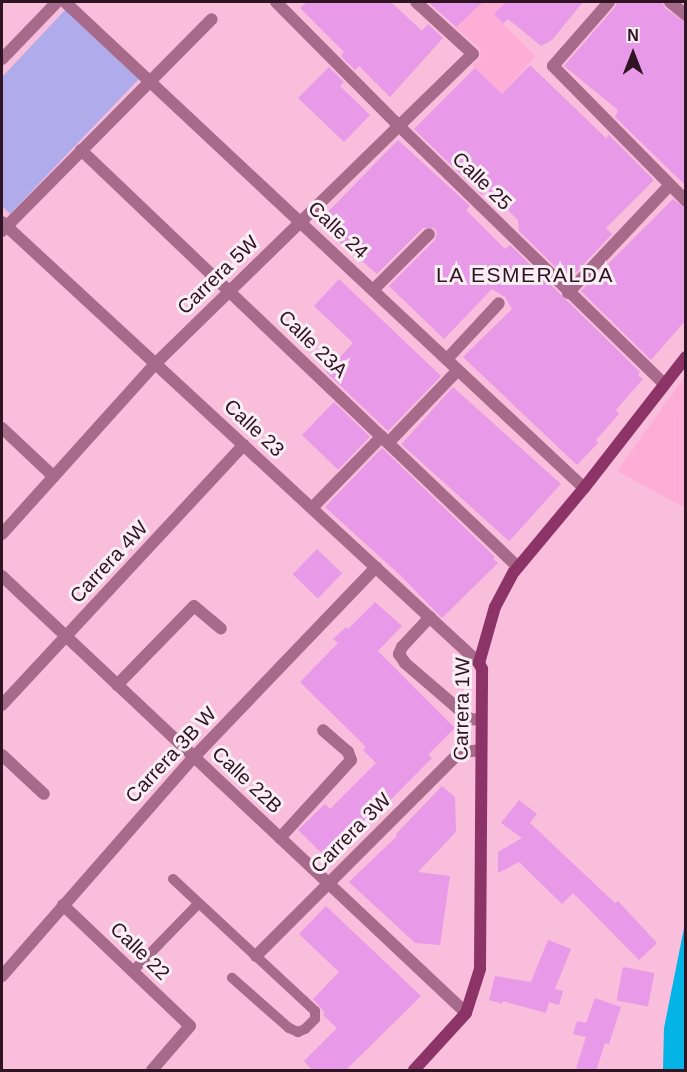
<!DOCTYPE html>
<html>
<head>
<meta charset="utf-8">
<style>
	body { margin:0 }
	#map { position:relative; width:687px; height:1072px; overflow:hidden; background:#f9bedc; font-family:Helvetica,sans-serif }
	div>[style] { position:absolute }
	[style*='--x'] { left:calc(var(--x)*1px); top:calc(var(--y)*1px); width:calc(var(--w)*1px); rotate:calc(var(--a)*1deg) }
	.built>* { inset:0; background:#feadd7 }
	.green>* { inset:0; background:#b0acec }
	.water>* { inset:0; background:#04b4e6 }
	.building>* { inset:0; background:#e899e7; transform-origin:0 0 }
	.lane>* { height:10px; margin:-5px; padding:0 5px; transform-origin:5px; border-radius:5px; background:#a76a8b }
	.street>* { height:12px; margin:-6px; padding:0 6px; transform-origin:6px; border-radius:6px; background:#a76a8b }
	.secondary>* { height:12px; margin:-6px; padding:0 6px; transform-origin:6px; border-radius:6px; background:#8c3368 }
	span { translate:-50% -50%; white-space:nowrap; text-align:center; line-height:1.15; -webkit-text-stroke:6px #feeef5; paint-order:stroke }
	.street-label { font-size:20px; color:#2f1423 }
	.neighbourhood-label { font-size:21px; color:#2f1423; letter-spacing:1.5px }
	.frame { position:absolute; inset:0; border:3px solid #2f1423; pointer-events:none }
	.north { position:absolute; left:603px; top:24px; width:60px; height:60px; -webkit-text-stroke:4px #feeef5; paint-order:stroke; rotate:0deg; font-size:16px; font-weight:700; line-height:24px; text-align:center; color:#2f1423 }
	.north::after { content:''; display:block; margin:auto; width:21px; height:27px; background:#2f1423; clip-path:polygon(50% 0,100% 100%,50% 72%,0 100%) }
</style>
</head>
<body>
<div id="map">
	<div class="built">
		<i style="clip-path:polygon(481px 2px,506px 2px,494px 15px,535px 56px,502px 94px,472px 65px,481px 57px,479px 47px,455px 28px)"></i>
		<i style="clip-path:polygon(685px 376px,685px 508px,617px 471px)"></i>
	</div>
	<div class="green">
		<i style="clip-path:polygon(65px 10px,139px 79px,10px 214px,2px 206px,2px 77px)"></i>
	</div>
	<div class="water">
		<i style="clip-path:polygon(685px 923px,685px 1070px,663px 1070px,664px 1028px)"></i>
	</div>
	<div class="building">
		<i style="clip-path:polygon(307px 2px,391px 2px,422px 31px,428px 24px,443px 38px,390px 97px,359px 66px,355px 70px,341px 56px,344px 52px,300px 8px)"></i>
		<i style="clip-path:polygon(428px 2px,483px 2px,456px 27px)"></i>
		<i style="clip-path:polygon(506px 2px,583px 2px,552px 40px,541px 46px,508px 19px,503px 24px,494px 14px)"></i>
		<i style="clip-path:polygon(617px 2px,662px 2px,665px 8px,686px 23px,686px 186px,615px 117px,618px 110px,564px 66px,615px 7px)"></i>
		<i style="clip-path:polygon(530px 65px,607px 139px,608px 134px,654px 180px,606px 228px,612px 234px,569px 280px,519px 231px,518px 220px,487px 190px,482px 195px,414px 129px,475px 68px,502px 94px)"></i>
		<i style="clip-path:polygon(329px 67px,344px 82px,340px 86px,370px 115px,344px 142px,298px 98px)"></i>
		<i style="clip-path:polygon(398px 140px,470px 206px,466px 210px,505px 249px,510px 245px,640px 372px,638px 375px,643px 379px,616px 410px,619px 414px,596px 440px,598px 443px,577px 465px,463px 357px,512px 309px,505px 297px,492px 289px,444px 339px,389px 286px,435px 240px,437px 232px,434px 228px,423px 228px,377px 274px,317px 223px)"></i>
		<i style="clip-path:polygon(673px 199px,686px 209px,686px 320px,651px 360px,581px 291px)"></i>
		<i style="clip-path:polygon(339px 279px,441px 376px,388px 431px,326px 372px,353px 343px,314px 306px)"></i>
		<i style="left:453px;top:387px;width:145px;height:77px;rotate:42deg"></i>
		<i style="left:334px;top:402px;width:50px;height:46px;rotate:44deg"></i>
		<i style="clip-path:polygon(382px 448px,495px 557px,493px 559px,498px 563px,442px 618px,400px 575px,325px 507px)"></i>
		<i style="left:317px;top:549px;width:35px;height:35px;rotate:44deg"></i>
		<i style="clip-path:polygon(375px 602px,402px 626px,378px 651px,455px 728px,428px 755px,432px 758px,330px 861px,298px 830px,325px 804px,330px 809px,376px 763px,363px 750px,366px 747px,300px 682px,338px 643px,333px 639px,346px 627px,348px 629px)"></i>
		<i style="clip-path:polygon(442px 786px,455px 797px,456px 832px,418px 872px,450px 876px,440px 945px,415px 943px,349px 882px,397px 836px,396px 834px)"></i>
		<i style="clip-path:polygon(519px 800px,537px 814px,530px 823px,615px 903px,618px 901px,657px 943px,639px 960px,573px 893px,562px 904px,519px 862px,498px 873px,498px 852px,522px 838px,501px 823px)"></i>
		<i style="clip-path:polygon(326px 906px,421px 996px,345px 1071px,313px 1071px,304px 1061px,337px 1028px,323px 1015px,325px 1013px,313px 999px,339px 972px,299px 934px)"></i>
		<i style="clip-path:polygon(548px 940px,571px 949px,555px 989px,563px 991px,559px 1005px,549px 1002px,546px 1013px,503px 1001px,502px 1004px,489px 1000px,495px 976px,531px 982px)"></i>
		<i style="left:623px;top:967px;width:32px;height:34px;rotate:11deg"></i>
		<i style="clip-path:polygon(595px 998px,621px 1007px,609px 1044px,605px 1043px,596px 1071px,584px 1071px,576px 1068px,586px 1037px,573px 1034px,577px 1021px,586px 1023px)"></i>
	</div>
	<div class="lane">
		<i style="--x:173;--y:879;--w:194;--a:42.9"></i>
		<i style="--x:315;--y:1011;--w:8;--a:90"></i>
		<i style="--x:315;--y:1019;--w:14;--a:135"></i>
		<i style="--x:305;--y:1029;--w:8;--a:157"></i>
		<i style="--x:298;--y:1032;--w:10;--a:-156"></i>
		<i style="--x:289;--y:1028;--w:76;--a:-138.7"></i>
		<i style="--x:133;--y:971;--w:93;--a:-45.9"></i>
	</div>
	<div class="street">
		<i style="--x:65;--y:2;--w:711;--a:43.12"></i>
		<i style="--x:276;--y:2;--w:175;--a:45.2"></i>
		<i style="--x:399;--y:126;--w:370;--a:44.2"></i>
		<i style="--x:609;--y:2;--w:85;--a:131.2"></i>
		<i style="--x:553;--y:66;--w:190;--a:45.4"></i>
		<i style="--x:670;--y:2;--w:21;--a:39"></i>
		<i style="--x:2;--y:59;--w:79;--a:-46"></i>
		<i style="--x:81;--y:150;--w:604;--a:43.66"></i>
		<i style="--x:2;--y:222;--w:650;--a:42.75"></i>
		<i style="--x:2;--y:231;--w:298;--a:-45.3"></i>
		<i style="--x:373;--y:290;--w:79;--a:-45"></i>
		<i style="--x:568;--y:293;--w:147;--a:-46.7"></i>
		<i style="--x:447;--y:359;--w:76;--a:-47.1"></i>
		<i style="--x:2;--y:428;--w:71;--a:43.3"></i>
		<i style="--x:388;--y:443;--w:101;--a:-46.2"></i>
		<i style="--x:312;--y:508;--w:100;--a:-45.8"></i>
		<i style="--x:2;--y:534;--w:229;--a:-48"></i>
		<i style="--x:155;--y:364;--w:444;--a:-44.3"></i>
		<i style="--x:473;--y:54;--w:77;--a:-137.6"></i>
		<i style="--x:2;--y:576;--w:637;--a:43.28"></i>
		<i style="--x:430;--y:617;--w:41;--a:133"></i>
		<i style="--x:402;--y:647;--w:8;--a:113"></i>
		<i style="--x:399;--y:654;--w:11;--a:56"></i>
		<i style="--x:405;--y:663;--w:86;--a:40.7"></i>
		<i style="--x:470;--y:719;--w:11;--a:5"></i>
		<i style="--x:117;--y:685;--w:110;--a:-45.7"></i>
		<i style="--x:194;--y:606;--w:35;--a:40"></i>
		<i style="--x:2;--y:705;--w:355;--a:-47.1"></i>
		<i style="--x:2;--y:755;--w:57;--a:42.9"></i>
		<i style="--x:280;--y:838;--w:105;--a:-47.7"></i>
		<i style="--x:351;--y:760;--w:9;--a:-111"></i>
		<i style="--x:348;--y:752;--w:33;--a:-139"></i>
		<i style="--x:63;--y:905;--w:175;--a:43.6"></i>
		<i style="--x:190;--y:1026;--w:58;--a:130.8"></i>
		<i style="--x:256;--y:956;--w:288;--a:-45"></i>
		<i style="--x:460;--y:752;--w:21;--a:-5"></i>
		<i style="--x:2;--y:976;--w:291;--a:-48.8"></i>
		<i style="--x:194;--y:757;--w:263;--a:-46.2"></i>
	</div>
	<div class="secondary">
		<i style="--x:414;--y:1070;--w:77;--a:-47.6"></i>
		<i style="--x:466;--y:1013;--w:46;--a:-72.3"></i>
		<i style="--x:480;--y:969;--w:300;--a:-89.6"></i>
		<i style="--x:482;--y:669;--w:7;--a:-117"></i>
		<i style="--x:479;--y:663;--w:58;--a:-74.1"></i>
		<i style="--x:495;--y:607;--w:40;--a:-62"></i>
		<i style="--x:514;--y:572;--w:109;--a:-50.2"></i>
		<i style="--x:584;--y:488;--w:166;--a:-52.1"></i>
	</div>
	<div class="street-label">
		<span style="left:482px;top:181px;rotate:44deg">Calle 25</span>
		<span style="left:338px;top:230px;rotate:43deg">Calle 24</span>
		<span style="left:218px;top:275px;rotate:-44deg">Carrera 5W</span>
		<span style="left:313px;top:344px;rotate:44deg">Calle 23A</span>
		<span style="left:254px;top:428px;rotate:43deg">Calle 23</span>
		<span style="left:109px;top:562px;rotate:-47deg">Carrera 4W</span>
		<span style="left:462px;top:709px;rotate:-89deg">Carrera 1W</span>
		<span style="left:171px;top:755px;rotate:-47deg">Carrera 3B W</span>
		<span style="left:247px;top:780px;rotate:43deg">Calle 22B</span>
		<span style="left:351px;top:833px;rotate:-45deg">Carrera 3W</span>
		<span style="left:140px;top:951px;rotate:44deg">Calle 22</span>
	</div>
	<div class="neighbourhood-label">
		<span style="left:525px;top:275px">LA ESMERALDA</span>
	</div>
	<div class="frame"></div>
	<div class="north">N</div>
</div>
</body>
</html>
